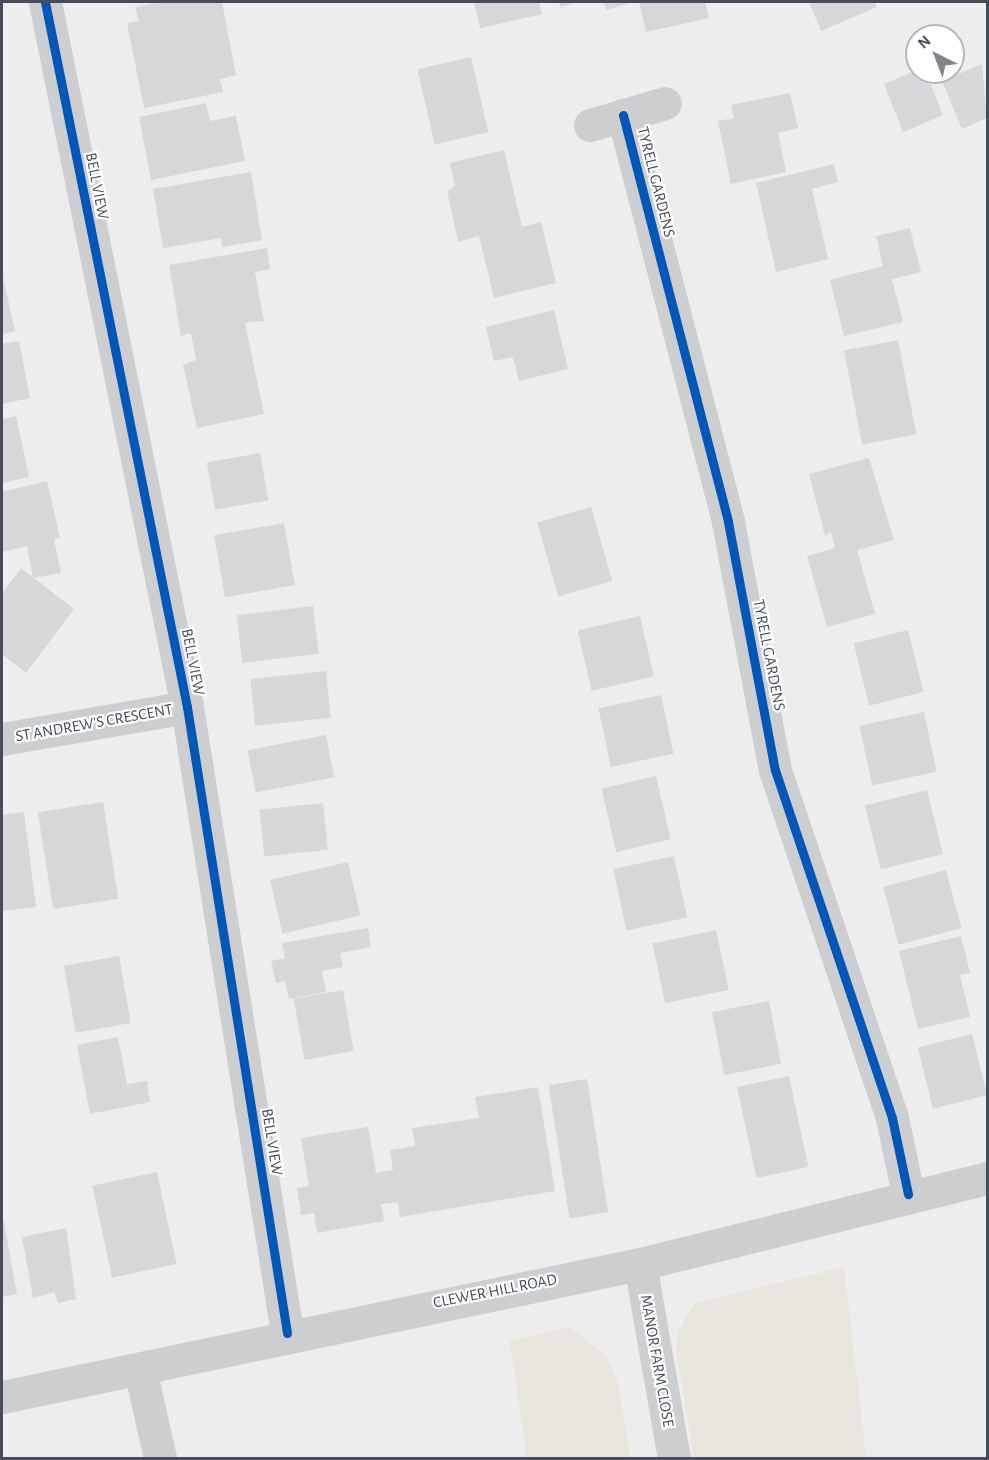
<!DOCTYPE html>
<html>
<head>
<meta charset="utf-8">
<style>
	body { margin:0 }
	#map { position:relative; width:989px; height:1460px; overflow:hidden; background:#eeeded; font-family:"Alegreya Sans",sans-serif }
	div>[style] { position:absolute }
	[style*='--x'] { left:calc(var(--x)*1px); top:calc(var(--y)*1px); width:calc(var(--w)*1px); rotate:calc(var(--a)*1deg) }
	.commercial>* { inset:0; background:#e7e5dd }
	.building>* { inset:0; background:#d7d6d9; transform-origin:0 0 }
	.minor>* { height:33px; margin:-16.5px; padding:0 16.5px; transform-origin:16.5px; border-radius:16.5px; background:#ccced0 }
	.tertiary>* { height:33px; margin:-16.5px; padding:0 16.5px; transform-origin:16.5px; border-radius:16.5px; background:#ccced0 }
	.cycleway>* { height:9px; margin:-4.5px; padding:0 4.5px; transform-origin:4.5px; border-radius:4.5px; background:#0057b8 }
	span { translate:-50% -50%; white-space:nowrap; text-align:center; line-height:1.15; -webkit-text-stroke:4.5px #fff; paint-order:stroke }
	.street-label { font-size:16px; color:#464c58 }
	.frame { position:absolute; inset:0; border:3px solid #464c58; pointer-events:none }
	.north { position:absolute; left:905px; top:24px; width:60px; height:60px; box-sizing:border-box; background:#fff; border:2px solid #b5b7bc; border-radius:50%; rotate:318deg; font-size:16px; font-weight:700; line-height:24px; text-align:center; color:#464c58 }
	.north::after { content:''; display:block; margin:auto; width:21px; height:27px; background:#81848c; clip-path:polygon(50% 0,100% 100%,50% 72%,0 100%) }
</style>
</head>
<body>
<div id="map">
	<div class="commercial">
		<i style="clip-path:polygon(844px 1267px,866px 1458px,694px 1458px,676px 1351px,679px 1330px,695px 1303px)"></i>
		<i style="clip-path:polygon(569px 1327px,606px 1355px,617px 1380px,631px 1458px,527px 1458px,510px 1341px)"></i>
	</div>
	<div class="building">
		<i style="clip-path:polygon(162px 2px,222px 2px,236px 75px,220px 79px,223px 92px,144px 108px,127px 23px,139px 21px,135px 7px)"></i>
		<i style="clip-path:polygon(474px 2px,539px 2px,542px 14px,480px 28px)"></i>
		<i style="clip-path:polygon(559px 2px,578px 2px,561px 7px)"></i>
		<i style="clip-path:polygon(604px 2px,634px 2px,606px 10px)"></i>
		<i style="clip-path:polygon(639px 2px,705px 2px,709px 18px,646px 32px)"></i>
		<i style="clip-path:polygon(809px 2px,874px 2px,877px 7px,821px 31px)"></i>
		<i style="left:471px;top:57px;width:77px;height:55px;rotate:77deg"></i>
		<i style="clip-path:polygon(982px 64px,987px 118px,962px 129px,942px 81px)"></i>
		<i style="clip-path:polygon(917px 70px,926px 72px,943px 115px,903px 132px,884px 84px)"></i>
		<i style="clip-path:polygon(790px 93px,798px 128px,778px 133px,786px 172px,731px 184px,718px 121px,734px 118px,731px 105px)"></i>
		<i style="clip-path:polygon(206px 103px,210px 121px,236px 116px,245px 161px,151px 180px,139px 117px)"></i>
		<i style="clip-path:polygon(504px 150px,522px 227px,541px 222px,556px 283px,494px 298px,479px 236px,458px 242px,447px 191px,455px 186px,450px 163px)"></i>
		<i style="clip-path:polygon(834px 164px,838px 182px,812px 189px,828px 259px,776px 272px,756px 183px)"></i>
		<i style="clip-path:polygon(251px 172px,262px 240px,222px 247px,221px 238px,163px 248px,153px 189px)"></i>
		<i style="clip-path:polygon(910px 228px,921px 272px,892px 279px,903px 322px,844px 336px,830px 280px,883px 266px,876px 236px)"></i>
		<i style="clip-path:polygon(267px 248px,270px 269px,255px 272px,264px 321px,245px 323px,264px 414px,197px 428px,183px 365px,196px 360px,191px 333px,181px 336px,169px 265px)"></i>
		<i style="clip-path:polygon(2px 273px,15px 331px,2px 334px)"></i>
		<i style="clip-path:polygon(554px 310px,568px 369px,519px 381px,513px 357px,494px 361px,486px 327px)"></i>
		<i style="left:898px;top:340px;width:96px;height:55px;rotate:79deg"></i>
		<i style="clip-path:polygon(19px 341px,30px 398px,2px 404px,2px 344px)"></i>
		<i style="clip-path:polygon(16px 416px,29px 477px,2px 483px,2px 419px)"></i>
		<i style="left:260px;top:453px;width:48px;height:54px;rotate:80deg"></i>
		<i style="clip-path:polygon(869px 458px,894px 540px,857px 550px,875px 614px,827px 627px,807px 556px,835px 548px,831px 532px,825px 536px,809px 474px)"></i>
		<i style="clip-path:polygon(47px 481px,60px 538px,54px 540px,61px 573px,33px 578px,27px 546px,2px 552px,2px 492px)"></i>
		<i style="left:591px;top:507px;width:77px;height:56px;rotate:74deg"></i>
		<i style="left:284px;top:523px;width:63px;height:71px;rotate:80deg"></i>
		<i style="clip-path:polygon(21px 568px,74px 609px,26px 673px,2px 654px,2px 593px)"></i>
		<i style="left:313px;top:606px;width:48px;height:77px;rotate:83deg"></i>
		<i style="left:640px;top:616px;width:62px;height:64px;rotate:77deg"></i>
		<i style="left:908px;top:630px;width:64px;height:56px;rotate:76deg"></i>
		<i style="left:326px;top:671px;width:47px;height:76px;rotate:84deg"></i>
		<i style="left:661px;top:695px;width:60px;height:64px;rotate:78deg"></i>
		<i style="left:924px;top:712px;width:61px;height:66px;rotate:78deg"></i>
		<i style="left:326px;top:735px;width:43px;height:80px;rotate:79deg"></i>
		<i style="left:656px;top:776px;width:65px;height:56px;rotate:77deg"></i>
		<i style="left:927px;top:790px;width:66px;height:64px;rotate:76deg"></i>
		<i style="left:103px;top:802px;width:98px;height:66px;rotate:81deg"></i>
		<i style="left:323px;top:803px;width:47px;height:64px;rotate:84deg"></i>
		<i style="clip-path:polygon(24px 812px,36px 907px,2px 911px,2px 815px)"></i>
		<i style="left:674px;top:856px;width:63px;height:62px;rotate:78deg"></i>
		<i style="left:348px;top:862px;width:55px;height:80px;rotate:77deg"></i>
		<i style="left:946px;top:870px;width:60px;height:65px;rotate:75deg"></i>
		<i style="clip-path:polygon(368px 928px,371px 947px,340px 953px,343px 967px,322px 971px,326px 992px,289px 999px,285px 981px,276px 983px,271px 961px,285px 958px,282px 943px)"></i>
		<i style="left:716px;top:930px;width:61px;height:65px;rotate:78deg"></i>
		<i style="clip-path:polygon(961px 936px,970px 973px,960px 975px,970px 1017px,918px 1029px,899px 951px)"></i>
		<i style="left:119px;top:956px;width:68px;height:56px;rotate:80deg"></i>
		<i style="left:343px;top:990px;width:62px;height:50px;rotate:80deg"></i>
		<i style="left:769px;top:1001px;width:64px;height:58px;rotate:79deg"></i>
		<i style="left:972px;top:1034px;width:63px;height:56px;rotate:76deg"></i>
		<i style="clip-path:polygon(118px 1037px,127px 1084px,147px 1081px,150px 1102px,90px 1114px,77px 1045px)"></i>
		<i style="left:789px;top:1076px;width:93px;height:53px;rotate:78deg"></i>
		<i style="left:587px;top:1079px;width:135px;height:39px;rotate:81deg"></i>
		<i style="clip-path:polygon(538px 1087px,555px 1191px,400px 1217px,398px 1202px,381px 1204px,384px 1221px,317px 1233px,314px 1213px,301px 1215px,297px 1188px,309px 1186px,301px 1138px,368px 1127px,376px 1173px,393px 1170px,390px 1150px,415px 1146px,412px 1128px,479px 1118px,475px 1097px)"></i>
		<i style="left:157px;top:1172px;width:94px;height:66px;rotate:78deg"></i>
		<i style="clip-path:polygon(4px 1222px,17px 1294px,2px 1297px,2px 1223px)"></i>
		<i style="clip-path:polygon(66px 1228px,76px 1299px,58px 1303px,54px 1292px,33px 1298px,22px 1237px)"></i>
	</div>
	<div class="minor">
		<i style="--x:45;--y:2;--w:719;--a:78.61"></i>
		<i style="--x:187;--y:707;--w:634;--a:80.92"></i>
		<i style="--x:623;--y:115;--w:420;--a:75.5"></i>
		<i style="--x:728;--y:522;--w:252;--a:79.3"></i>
		<i style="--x:775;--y:770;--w:367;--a:71.4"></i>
		<i style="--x:892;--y:1118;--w:78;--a:78.1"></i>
		<i style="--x:590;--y:125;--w:78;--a:-16.3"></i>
		<i style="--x:2;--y:739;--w:188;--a:-9.8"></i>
		<i style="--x:640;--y:1264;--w:197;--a:80.1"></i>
		<i style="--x:140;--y:1369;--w:91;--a:77.3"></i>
	</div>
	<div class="tertiary">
		<i style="--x:2;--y:1397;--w:652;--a:-11.78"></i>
		<i style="--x:640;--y:1264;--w:358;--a:-13.9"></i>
	</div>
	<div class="cycleway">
		<i style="--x:45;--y:2;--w:719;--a:78.61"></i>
		<i style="--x:187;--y:707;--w:634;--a:80.92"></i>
		<i style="--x:623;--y:115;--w:420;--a:75.5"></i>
		<i style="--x:728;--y:522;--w:252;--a:79.3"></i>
		<i style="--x:775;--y:770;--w:367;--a:71.4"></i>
		<i style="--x:892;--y:1118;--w:78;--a:78.1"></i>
	</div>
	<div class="street-label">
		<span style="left:656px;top:182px;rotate:76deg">TYRELL GARDENS</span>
		<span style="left:97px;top:186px;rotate:79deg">BELL VIEW</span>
		<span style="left:769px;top:655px;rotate:79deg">TYRELL GARDENS</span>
		<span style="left:193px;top:662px;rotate:79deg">BELL VIEW</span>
		<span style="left:94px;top:723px;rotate:-10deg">ST ANDREW'S CRESCENT</span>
		<span style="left:272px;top:1142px;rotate:81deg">BELL VIEW</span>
		<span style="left:495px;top:1291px;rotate:-11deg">CLEWER HILL ROAD</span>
		<span style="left:657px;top:1361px;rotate:80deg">MANOR FARM CLOSE</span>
	</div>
	<div class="frame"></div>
	<div class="north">N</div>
</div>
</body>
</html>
